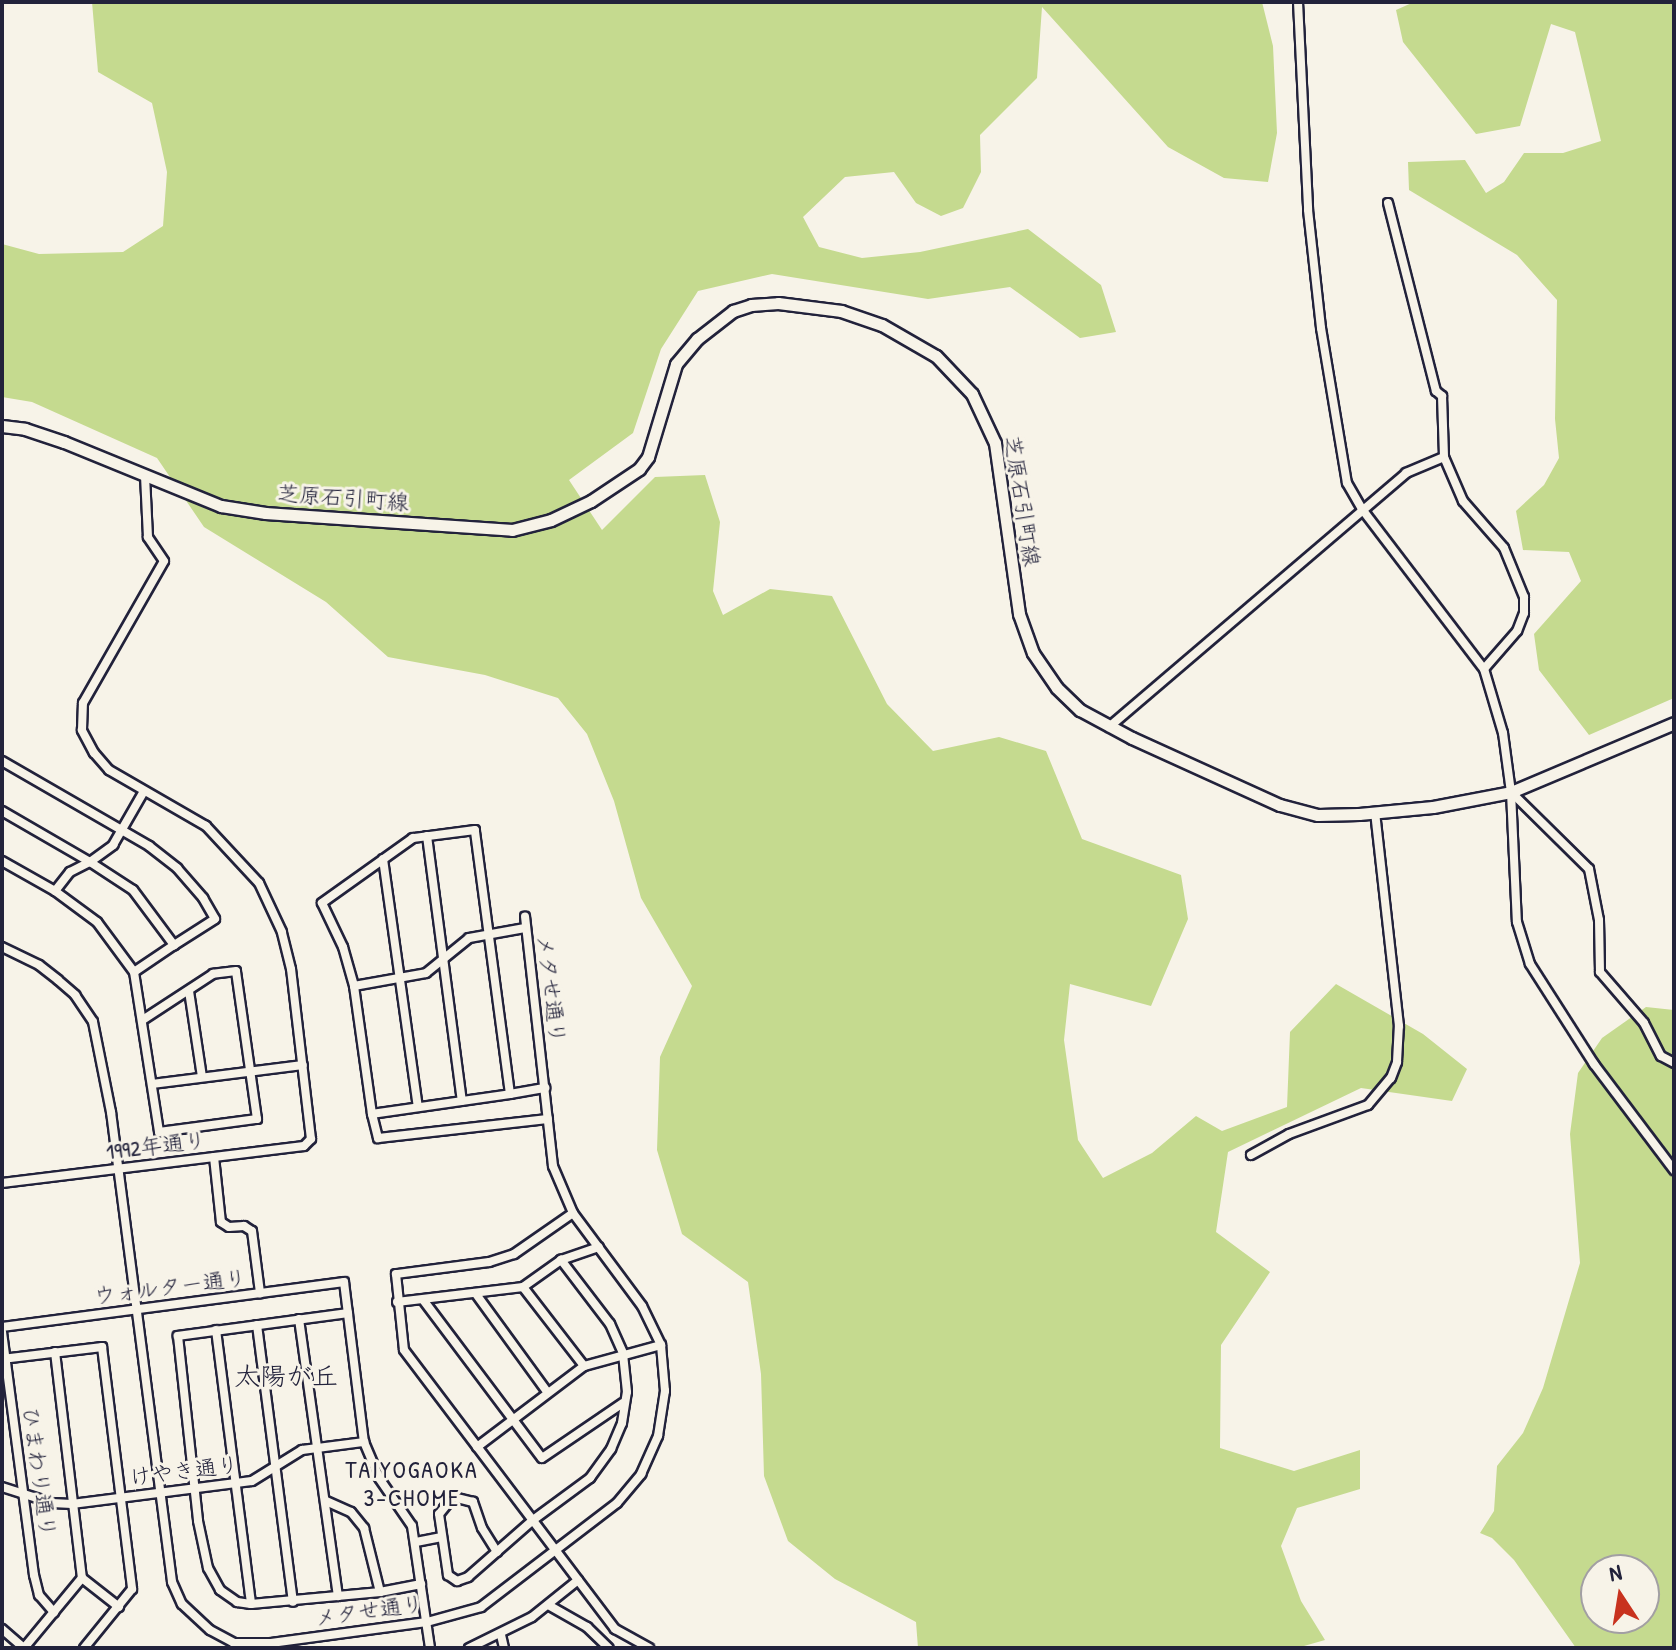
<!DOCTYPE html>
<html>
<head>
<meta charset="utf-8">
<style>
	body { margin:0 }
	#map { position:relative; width:1676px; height:1650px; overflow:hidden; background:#f7f3e8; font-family:"Patrick Hand","Klee One",sans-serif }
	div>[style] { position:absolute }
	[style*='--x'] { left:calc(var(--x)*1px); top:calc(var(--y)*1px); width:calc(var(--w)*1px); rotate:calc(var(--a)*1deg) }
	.green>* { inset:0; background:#c5da8f }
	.roads { filter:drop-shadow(2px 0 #22223b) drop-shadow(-2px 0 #22223b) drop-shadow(0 2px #22223b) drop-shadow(0 -2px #22223b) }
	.minor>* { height:8px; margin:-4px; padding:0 4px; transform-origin:4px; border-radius:4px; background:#f7f3e8 }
	.major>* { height:11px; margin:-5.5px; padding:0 5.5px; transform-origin:5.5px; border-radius:5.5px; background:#f7f3e8 }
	span { translate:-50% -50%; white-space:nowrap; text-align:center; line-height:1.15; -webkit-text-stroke:6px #f7f3e8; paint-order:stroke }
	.street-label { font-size:22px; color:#22223b }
	.neighbourhood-label { font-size:24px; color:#22223b; letter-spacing:2px }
	.quarter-label { font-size:26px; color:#22223b }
	.frame { position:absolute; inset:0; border:4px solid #22223b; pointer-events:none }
	.north { position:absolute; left:1580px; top:1554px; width:80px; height:80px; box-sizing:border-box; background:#f7f3e8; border:2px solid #a29fa3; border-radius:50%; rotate:348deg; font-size:22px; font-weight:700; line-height:32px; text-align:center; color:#22223b }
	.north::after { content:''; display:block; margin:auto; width:28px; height:36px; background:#c8321e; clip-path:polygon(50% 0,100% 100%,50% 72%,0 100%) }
</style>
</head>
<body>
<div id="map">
	<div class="green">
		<i style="clip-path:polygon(92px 2px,1262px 2px,1273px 46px,1277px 133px,1268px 182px,1224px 178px,1168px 147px,1042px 7px,1037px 78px,980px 135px,981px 172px,963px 208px,941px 216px,916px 203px,894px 172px,845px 177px,803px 217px,819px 247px,862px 258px,920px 252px,1028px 229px,1101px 285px,1116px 332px,1080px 338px,1010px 287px,928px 299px,772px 274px,698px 291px,661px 349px,633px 433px,569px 480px,602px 530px,655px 477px,705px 475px,720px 522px,713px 591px,723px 615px,770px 589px,832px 596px,887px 704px,933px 751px,999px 737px,1046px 751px,1082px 839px,1181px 875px,1188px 919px,1151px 1006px,1070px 984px,1064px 1040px,1078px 1140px,1103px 1178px,1152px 1153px,1196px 1116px,1222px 1131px,1287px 1107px,1290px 1032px,1336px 984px,1423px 1034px,1467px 1069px,1452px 1101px,1361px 1088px,1228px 1152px,1216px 1232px,1270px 1272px,1221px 1345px,1220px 1448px,1294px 1471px,1360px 1450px,1360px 1489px,1297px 1508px,1281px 1546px,1301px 1601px,1325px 1640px,1297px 1648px,918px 1648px,916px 1622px,835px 1579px,788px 1541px,764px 1476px,761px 1374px,748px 1282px,682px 1234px,657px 1150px,660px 1057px,692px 986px,641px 898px,614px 801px,587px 734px,558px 698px,485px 675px,388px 657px,326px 602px,204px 527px,157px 458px,32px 402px,2px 397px,2px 244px,39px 254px,123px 252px,163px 226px,167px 172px,152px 103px,98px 72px)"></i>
		<i style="clip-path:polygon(1414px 2px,1674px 2px,1674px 698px,1589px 735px,1539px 670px,1534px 634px,1581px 581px,1569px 552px,1523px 550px,1516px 511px,1544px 485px,1559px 458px,1555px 419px,1557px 300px,1517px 255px,1409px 190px,1408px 162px,1465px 160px,1486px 193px,1504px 182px,1524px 153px,1563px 153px,1601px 141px,1575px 32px,1551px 24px,1520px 126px,1476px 134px,1403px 42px,1396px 10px)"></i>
		<i style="clip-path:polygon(evenodd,1646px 1007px,1674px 1010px,1674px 1648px,1576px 1648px,1514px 1560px,1492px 1538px,1480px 1533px,1494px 1511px,1497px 1466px,1523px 1433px,1543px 1388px,1580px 1263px,1570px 1134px,1578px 1073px,1602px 1038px,1646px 1007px,1596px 1570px,1644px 1570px,1644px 1618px,1596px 1618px,1596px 1570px)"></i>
	</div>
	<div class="roads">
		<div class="minor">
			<i style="--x:1298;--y:2;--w:208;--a:87.2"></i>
			<i style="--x:1308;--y:210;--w:119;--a:83.7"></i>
			<i style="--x:1321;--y:328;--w:157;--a:80.5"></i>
			<i style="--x:1347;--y:483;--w:30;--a:60"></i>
			<i style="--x:1362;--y:509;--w:201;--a:52.7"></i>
			<i style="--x:1484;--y:669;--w:67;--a:73.5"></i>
			<i style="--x:1503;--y:733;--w:60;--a:82.3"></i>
			<i style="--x:1511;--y:792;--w:130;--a:87.4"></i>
			<i style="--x:1517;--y:922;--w:44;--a:72.8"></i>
			<i style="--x:1530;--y:964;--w:119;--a:57.4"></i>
			<i style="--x:1594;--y:1064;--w:133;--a:53"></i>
			<i style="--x:1388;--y:203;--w:194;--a:75.7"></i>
			<i style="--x:1436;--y:391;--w:8;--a:40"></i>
			<i style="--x:1442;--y:396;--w:61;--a:88.1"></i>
			<i style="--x:1444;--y:457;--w:48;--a:66.6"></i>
			<i style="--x:1463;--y:501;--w:62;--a:48.9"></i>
			<i style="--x:1504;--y:548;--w:53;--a:67.8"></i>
			<i style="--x:1524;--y:597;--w:16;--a:90"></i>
			<i style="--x:1524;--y:613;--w:19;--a:111"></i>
			<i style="--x:1517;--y:631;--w:50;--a:131"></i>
			<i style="--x:1109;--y:727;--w:391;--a:-40.5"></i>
			<i style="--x:1406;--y:473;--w:41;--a:-22.8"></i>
			<i style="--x:2;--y:761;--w:170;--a:30"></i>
			<i style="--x:149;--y:846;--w:36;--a:38"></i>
			<i style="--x:177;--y:868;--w:40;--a:49"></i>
			<i style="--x:203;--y:898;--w:24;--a:60"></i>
			<i style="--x:215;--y:919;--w:49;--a:147.6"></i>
			<i style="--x:1512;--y:793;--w:108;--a:44.6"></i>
			<i style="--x:1589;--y:869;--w:52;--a:78.9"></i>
			<i style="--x:1599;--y:920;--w:52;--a:88.9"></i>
			<i style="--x:1600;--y:972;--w:67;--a:49.2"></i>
			<i style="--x:1644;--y:1023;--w:37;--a:63"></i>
			<i style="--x:1661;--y:1056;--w:15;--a:28"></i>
			<i style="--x:2;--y:811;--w:102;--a:30.1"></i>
			<i style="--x:90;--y:862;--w:29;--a:-36"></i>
			<i style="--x:113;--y:845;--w:62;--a:-60.1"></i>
			<i style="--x:427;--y:836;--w:267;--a:82.5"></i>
			<i style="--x:383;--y:859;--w:250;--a:82"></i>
			<i style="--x:2;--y:861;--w:61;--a:29.5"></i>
			<i style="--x:90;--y:862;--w:51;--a:33.1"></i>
			<i style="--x:133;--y:890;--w:69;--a:53.3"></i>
			<i style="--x:174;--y:945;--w:48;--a:146"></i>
			<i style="--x:134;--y:972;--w:62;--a:-126.5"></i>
			<i style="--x:97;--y:922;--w:52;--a:-143.6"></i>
			<i style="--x:55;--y:891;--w:24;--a:-52"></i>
			<i style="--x:70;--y:872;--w:22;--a:-27"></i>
			<i style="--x:2;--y:947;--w:41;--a:25.9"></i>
			<i style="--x:39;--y:965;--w:24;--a:38"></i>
			<i style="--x:58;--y:980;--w:23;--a:41"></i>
			<i style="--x:75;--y:995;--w:32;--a:56"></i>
			<i style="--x:93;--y:1022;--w:92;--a:78.7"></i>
			<i style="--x:111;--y:1112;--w:474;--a:82.6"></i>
			<i style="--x:172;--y:1582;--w:24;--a:66"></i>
			<i style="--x:182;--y:1604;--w:38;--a:43"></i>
			<i style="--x:210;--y:1630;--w:27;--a:28"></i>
			<i style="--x:234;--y:1643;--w:37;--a:0"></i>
			<i style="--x:271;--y:1643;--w:157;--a:-7.7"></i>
			<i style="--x:427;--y:1622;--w:56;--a:-15.5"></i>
			<i style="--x:481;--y:1607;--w:171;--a:-37.4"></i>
			<i style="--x:617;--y:1503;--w:38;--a:-50"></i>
			<i style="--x:641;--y:1474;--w:42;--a:-65.9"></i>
			<i style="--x:658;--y:1436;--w:46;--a:-81.2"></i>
			<i style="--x:665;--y:1391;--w:46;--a:-95"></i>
			<i style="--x:661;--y:1345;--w:43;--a:-116"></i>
			<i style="--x:642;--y:1306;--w:116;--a:-126.6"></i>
			<i style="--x:573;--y:1213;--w:51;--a:-113.1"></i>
			<i style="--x:553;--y:1166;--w:251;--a:-96.4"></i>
			<i style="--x:134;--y:972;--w:162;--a:81.1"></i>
			<i style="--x:159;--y:1132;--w:99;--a:-7.6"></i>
			<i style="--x:257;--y:1119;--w:149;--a:-98.1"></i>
			<i style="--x:236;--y:971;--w:23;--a:173"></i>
			<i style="--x:213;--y:974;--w:82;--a:146.9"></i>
			<i style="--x:354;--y:986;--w:73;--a:-10.2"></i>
			<i style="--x:426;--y:973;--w:55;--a:-39.1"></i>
			<i style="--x:469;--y:938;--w:57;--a:-10.1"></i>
			<i style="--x:189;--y:991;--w:87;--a:81.4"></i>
			<i style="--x:152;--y:1084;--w:152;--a:-7.2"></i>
			<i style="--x:510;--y:1094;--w:36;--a:-10"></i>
			<i style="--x:372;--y:1114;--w:139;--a:-8.2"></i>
			<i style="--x:510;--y:1094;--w:266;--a:-97.6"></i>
			<i style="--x:475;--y:830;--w:63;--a:172.6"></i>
			<i style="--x:413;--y:838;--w:112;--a:144.5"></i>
			<i style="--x:322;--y:903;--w:49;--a:64.5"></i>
			<i style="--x:343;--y:947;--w:41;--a:74.2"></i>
			<i style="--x:354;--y:986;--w:129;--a:82"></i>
			<i style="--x:372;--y:1114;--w:25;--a:76"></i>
			<i style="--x:378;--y:1138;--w:171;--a:-6.4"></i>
			<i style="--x:1251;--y:1155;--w:43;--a:-28.9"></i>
			<i style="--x:1289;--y:1134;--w:84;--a:-20.2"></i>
			<i style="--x:1368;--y:1105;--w:35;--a:-50"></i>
			<i style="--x:1391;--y:1078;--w:17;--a:-69"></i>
			<i style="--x:1397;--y:1062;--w:36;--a:-87"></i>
			<i style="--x:1399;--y:1026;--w:214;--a:-96.4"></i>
			<i style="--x:214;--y:1157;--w:65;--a:83.9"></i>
			<i style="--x:221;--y:1222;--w:9;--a:32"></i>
			<i style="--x:229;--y:1227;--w:15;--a:-4"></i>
			<i style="--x:244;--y:1226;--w:9;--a:32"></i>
			<i style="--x:252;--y:1231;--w:63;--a:82.6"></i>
			<i style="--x:2;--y:1183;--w:304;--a:-7"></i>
			<i style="--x:304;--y:1146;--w:10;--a:-45"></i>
			<i style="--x:311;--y:1139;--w:171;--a:-96.7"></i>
			<i style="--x:291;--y:969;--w:38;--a:-104"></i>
			<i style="--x:282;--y:932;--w:54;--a:-115.1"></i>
			<i style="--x:259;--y:883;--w:78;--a:-132.9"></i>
			<i style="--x:206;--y:826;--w:112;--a:-150"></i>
			<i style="--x:109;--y:770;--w:23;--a:-131"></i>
			<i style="--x:94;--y:753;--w:26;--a:-118"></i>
			<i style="--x:82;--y:730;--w:27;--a:-88"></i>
			<i style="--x:83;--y:703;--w:163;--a:-60.3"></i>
			<i style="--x:164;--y:561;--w:29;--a:-124"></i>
			<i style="--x:148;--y:537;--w:61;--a:-92.8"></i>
			<i style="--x:573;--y:1213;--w:72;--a:145.2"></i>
			<i style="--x:514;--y:1254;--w:26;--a:162"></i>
			<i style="--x:489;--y:1262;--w:94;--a:172.6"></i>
			<i style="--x:396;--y:1274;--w:76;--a:84"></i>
			<i style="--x:404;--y:1350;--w:350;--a:52.9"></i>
			<i style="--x:615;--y:1629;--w:39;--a:29"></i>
			<i style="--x:523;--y:1287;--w:100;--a:52.3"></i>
			<i style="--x:476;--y:1294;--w:122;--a:54"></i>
			<i style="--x:424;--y:1301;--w:196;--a:53.1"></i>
			<i style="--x:542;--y:1458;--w:98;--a:-34.2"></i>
			<i style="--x:397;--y:1302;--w:127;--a:-6.8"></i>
			<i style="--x:523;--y:1287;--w:47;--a:-35.4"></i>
			<i style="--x:561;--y:1260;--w:40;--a:-18.9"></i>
			<i style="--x:348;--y:1313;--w:172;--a:172.3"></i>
			<i style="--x:178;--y:1336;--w:186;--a:83.8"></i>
			<i style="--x:198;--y:1521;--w:48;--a:78"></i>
			<i style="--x:208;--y:1568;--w:25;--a:61"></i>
			<i style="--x:220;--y:1590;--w:21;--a:35"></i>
			<i style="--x:237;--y:1602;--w:14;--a:8"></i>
			<i style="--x:251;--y:1604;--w:130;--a:-5.3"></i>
			<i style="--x:380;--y:1592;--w:42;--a:-11"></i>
			<i style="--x:299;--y:1319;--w:280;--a:82"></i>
			<i style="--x:257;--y:1325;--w:279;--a:82.6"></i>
			<i style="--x:2;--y:1327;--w:345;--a:-7.5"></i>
			<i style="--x:344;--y:1282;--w:161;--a:82.9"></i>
			<i style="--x:364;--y:1442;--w:39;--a:67"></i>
			<i style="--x:379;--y:1478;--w:58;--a:55.5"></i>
			<i style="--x:412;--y:1526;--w:123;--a:81.6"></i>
			<i style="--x:216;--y:1330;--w:276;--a:82.7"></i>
			<i style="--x:2;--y:1332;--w:245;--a:82.5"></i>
			<i style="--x:34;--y:1575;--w:21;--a:76"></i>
			<i style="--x:39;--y:1595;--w:23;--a:49"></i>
			<i style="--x:55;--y:1352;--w:228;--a:83.2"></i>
			<i style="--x:82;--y:1578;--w:47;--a:38.1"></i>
			<i style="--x:2;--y:1359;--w:101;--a:-6.8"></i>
			<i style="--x:102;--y:1347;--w:244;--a:82.9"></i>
			<i style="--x:132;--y:1589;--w:76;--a:129.1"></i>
			<i style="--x:477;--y:1447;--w:134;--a:-37.1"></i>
			<i style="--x:584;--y:1366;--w:80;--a:-15.3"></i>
			<i style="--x:2;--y:1487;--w:52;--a:17.7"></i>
			<i style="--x:52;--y:1503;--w:20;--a:3"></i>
			<i style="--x:72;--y:1504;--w:181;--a:-7.3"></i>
			<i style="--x:252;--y:1481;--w:59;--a:-31.8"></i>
			<i style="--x:302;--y:1450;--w:63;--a:-7.4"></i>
			<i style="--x:326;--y:1501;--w:27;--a:24"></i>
			<i style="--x:351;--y:1512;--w:21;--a:51"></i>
			<i style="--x:364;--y:1528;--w:66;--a:76"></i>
			<i style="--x:416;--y:1542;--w:26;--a:-11"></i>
			<i style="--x:497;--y:1552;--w:28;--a:-122"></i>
			<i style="--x:482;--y:1528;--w:28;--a:-109"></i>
			<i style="--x:473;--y:1502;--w:21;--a:-166"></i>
			<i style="--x:453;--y:1497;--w:22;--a:129"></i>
			<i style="--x:439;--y:1514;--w:62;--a:81.6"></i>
			<i style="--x:448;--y:1575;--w:11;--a:34"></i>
			<i style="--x:457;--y:1581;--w:12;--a:-20"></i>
			<i style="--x:468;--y:1577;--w:86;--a:-41.2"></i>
			<i style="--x:533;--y:1520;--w:71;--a:-36.4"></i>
			<i style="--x:590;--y:1478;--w:36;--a:-54"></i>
			<i style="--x:611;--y:1449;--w:28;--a:-67"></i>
			<i style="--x:622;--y:1423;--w:31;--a:-81"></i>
			<i style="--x:627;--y:1392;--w:39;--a:-96"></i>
			<i style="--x:623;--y:1353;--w:32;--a:-114"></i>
			<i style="--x:610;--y:1324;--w:81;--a:-127.4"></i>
			<i style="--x:550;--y:1606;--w:43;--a:29.6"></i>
			<i style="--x:587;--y:1627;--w:30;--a:44"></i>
			<i style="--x:2;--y:1629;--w:29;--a:41"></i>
			<i style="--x:501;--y:1635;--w:13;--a:77"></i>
			<i style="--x:24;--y:1648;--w:91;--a:-50.4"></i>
			<i style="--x:469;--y:1648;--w:70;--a:-26.2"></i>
			<i style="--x:532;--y:1617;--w:59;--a:-38.8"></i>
		</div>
		<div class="major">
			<i style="--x:2;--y:426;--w:23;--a:7"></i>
			<i style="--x:25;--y:429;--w:41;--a:18.4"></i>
			<i style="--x:64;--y:442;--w:170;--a:22.2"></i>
			<i style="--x:221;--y:506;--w:45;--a:9"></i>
			<i style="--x:265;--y:513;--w:248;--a:3.9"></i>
			<i style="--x:512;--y:530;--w:40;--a:-14.4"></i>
			<i style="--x:551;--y:520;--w:44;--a:-25.4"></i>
			<i style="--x:591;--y:501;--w:58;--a:-33.7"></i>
			<i style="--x:639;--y:469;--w:15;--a:-53"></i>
			<i style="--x:648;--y:457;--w:97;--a:-73.2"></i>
			<i style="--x:676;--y:364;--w:33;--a:-50"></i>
			<i style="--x:697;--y:339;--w:46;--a:-37.9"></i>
			<i style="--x:733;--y:311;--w:19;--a:-18"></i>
			<i style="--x:751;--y:305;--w:27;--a:-4"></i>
			<i style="--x:778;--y:303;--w:64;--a:7.2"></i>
			<i style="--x:841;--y:311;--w:43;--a:18.9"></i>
			<i style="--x:882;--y:325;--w:62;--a:29.9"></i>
			<i style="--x:936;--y:356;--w:52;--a:46.5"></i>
			<i style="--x:972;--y:394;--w:54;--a:64.9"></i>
			<i style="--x:995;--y:443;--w:173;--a:82"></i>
			<i style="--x:1019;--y:614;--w:41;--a:70.3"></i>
			<i style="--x:1033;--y:653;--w:42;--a:55.6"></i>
			<i style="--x:1057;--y:688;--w:32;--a:44"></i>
			<i style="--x:1080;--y:710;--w:59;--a:28.3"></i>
			<i style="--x:1132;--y:738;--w:162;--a:24.4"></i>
			<i style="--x:1280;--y:805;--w:39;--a:15"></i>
			<i style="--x:1318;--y:815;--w:41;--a:-1.4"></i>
			<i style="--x:1359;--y:814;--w:74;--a:-5.4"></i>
			<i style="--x:1433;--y:807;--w:79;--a:-10.9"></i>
			<i style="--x:1511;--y:792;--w:177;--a:-22.9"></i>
		</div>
	</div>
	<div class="street-label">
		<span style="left:343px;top:498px;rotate:4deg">芝原石引町線</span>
		<span style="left:1022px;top:501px;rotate:81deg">芝原石引町線</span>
		<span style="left:551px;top:989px;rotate:83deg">メタせ通り</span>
		<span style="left:156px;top:1146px;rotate:-7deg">1992年通り</span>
		<span style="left:170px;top:1287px;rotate:-7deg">ウォルター通り</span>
		<span style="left:184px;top:1471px;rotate:-7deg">けやき通り</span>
		<span style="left:39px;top:1472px;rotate:82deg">ひまわり通り</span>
		<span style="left:369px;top:1611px;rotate:-8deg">メタせ通り</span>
	</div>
	<div class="neighbourhood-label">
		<span style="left:412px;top:1484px">TAIYOGAOKA<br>3-CHOME</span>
	</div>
	<div class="quarter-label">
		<span style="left:286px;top:1376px">太陽が丘</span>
	</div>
	<div class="frame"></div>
	<div class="north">N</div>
</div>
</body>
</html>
